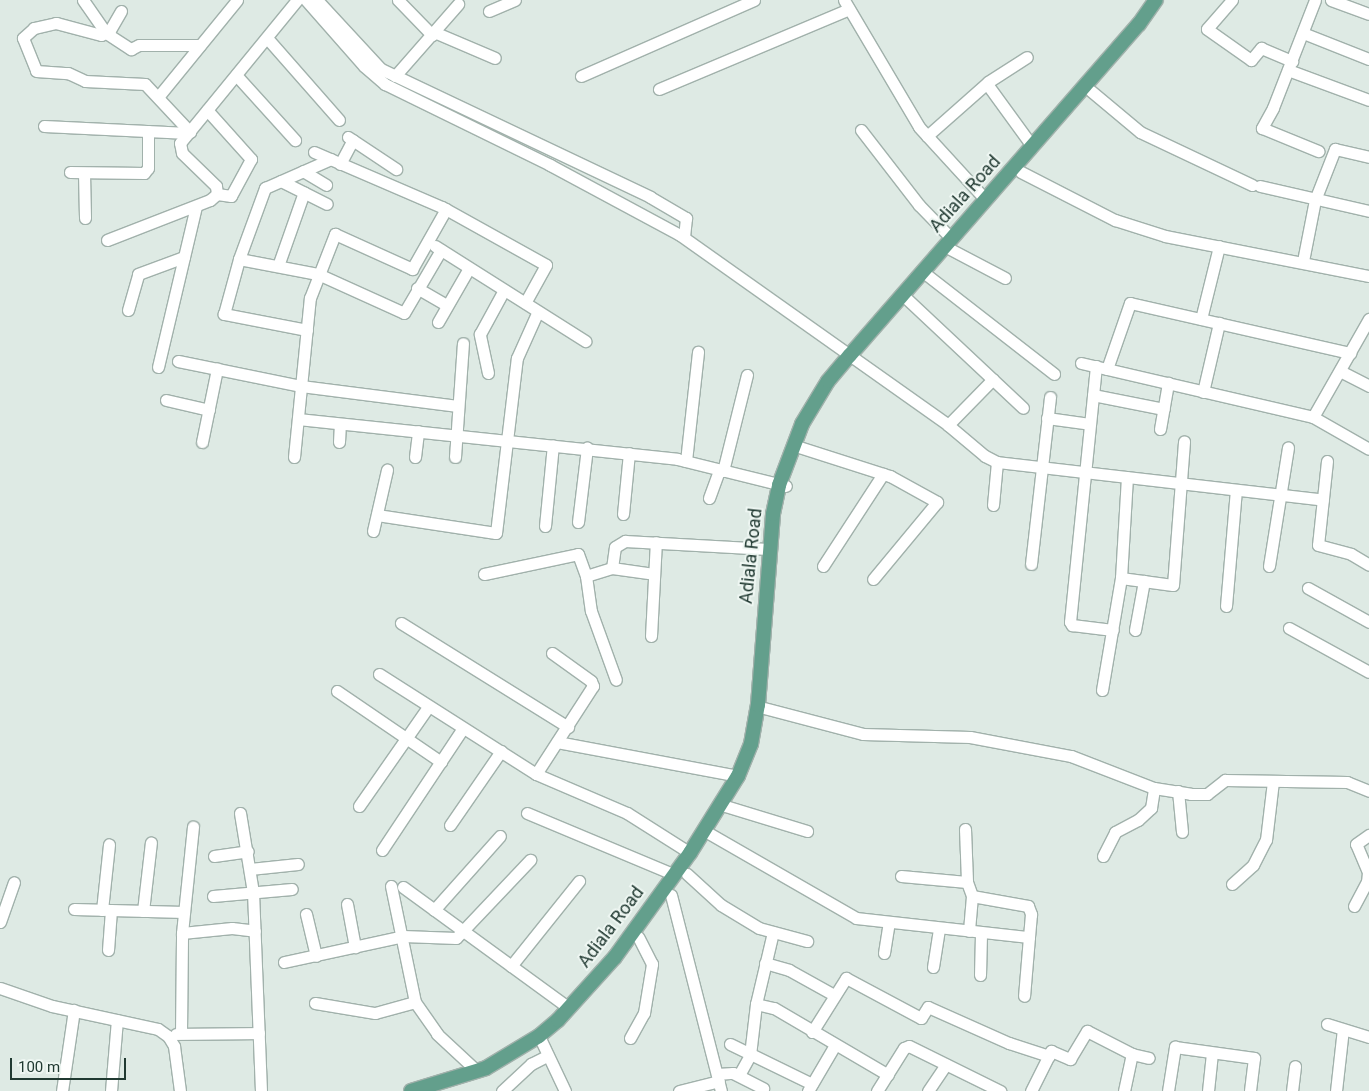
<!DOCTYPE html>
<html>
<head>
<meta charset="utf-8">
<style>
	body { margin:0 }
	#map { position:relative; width:1369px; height:1091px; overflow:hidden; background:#deeae4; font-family:Roboto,sans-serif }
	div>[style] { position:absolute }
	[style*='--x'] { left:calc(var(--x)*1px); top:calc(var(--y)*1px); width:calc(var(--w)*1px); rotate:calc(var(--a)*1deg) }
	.roads { filter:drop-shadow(1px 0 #a1b1ab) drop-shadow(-1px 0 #a1b1ab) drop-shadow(0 1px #a1b1ab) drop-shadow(0 -1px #a1b1ab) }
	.minor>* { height:11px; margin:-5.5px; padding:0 5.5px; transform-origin:5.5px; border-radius:5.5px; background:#fff }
	.major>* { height:14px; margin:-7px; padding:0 7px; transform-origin:7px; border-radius:7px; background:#639f8c }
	span { translate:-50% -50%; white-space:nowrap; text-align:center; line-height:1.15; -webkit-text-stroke:4px #eef6f2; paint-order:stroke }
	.street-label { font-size:18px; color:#203931 }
	.scale { position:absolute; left:10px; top:1058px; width:116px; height:22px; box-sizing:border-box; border:2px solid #203931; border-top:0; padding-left:6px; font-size:15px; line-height:18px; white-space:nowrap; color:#203931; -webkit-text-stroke:4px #eef6f2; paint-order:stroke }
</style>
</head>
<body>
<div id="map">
	<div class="roads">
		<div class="minor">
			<i style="--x:83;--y:0;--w:40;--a:55.1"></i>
			<i style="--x:106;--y:33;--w:30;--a:33"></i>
			<i style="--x:131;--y:49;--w:9;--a:-27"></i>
			<i style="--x:139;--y:45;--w:61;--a:0"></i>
			<i style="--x:306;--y:0;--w:88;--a:48.7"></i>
			<i style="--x:364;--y:66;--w:28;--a:41"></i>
			<i style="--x:385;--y:84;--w:184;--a:26.1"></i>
			<i style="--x:550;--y:165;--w:148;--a:28.3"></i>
			<i style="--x:680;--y:235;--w:329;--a:35.3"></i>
			<i style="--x:948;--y:425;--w:48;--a:40"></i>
			<i style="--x:985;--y:456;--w:13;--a:27"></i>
			<i style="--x:997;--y:462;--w:328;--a:6.6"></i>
			<i style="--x:317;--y:0;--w:94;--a:47.2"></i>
			<i style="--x:381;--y:69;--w:298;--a:25.4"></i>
			<i style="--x:650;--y:197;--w:42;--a:30.3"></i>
			<i style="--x:686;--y:218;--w:19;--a:96"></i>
			<i style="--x:398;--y:0;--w:49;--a:45.8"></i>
			<i style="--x:844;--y:0;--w:147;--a:59.4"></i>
			<i style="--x:919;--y:127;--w:98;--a:47.5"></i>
			<i style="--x:1232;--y:0;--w:38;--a:131"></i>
			<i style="--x:1207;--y:29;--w:54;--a:35.2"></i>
			<i style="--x:1251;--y:60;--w:16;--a:-50"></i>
			<i style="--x:1261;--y:48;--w:34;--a:23"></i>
			<i style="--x:1315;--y:0;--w:116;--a:111.3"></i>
			<i style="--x:1273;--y:108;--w:23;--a:119"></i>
			<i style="--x:1262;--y:128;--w:61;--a:22.3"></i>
			<i style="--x:1331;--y:0;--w:40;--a:20.2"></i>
			<i style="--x:121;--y:11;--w:22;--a:120"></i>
			<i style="--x:110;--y:30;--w:10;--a:151"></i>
			<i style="--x:101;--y:35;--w:47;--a:-165.1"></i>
			<i style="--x:56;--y:23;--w:23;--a:167"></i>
			<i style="--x:34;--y:28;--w:15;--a:138"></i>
			<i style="--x:23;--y:38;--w:35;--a:68"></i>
			<i style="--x:36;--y:71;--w:32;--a:4"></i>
			<i style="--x:68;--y:73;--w:19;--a:25"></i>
			<i style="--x:85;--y:81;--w:60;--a:2.9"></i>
			<i style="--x:145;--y:84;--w:66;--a:46.8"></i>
			<i style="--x:489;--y:11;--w:28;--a:-23"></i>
			<i style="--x:434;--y:32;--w:66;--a:23.1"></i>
			<i style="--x:1303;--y:33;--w:71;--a:21.5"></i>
			<i style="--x:267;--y:38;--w:109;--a:48.7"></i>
			<i style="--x:1288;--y:70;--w:86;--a:20.3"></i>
			<i style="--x:236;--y:75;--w:88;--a:47.8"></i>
			<i style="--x:395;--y:76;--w:96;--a:-48.8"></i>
			<i style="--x:581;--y:76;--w:189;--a:-23.7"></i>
			<i style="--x:987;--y:84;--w:77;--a:54"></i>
			<i style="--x:659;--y:89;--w:206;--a:-22.8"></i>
			<i style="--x:1091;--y:91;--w:64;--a:39.9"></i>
			<i style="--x:1140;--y:132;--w:124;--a:25.3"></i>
			<i style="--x:158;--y:97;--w:125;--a:-50.8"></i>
			<i style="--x:207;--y:110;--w:66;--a:48.1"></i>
			<i style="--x:251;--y:159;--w:42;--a:118.4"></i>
			<i style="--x:231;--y:196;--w:14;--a:-172"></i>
			<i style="--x:44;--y:126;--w:144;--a:2.8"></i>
			<i style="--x:861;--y:130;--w:95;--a:52.3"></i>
			<i style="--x:919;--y:205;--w:46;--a:45.9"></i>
			<i style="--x:927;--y:136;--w:81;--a:-41.5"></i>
			<i style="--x:988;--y:82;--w:46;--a:-32.7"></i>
			<i style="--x:348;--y:137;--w:58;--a:33.7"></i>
			<i style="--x:314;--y:152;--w:139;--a:23.3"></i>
			<i style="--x:442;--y:207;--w:119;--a:29.1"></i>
			<i style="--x:546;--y:265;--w:43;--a:118.9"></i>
			<i style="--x:340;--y:164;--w:27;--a:-62"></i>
			<i style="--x:303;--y:171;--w:27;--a:31"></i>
			<i style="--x:70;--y:172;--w:74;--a:0.8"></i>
			<i style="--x:144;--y:173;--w:6;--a:-51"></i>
			<i style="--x:148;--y:168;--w:37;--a:-90"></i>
			<i style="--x:1021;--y:172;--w:106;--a:27.1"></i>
			<i style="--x:1115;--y:220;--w:52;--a:17.7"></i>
			<i style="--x:1165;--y:236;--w:208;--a:11.1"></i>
			<i style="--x:84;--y:173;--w:45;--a:88.7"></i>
			<i style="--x:281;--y:181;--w:51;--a:26.6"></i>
			<i style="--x:1260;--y:186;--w:112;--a:12.9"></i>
			<i style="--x:217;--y:194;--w:8;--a:-97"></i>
			<i style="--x:216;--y:186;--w:47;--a:-135.9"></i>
			<i style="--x:182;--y:153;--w:10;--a:-101"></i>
			<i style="--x:180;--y:143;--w:185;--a:-50.7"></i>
			<i style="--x:107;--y:240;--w:110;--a:-21.2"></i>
			<i style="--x:210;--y:200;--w:9;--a:-41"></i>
			<i style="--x:435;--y:246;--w:178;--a:32.3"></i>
			<i style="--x:950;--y:249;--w:62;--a:27.8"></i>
			<i style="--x:239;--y:259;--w:80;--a:10.8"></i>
			<i style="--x:318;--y:274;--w:94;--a:24.4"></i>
			<i style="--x:404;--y:313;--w:73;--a:-59.6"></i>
			<i style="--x:1303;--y:261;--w:62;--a:-78.9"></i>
			<i style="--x:1315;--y:200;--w:55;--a:-68.6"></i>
			<i style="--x:1335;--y:149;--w:35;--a:13"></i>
			<i style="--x:278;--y:266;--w:78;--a:-70.6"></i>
			<i style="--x:927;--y:275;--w:161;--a:37.9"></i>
			<i style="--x:417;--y:288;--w:34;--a:30"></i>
			<i style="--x:907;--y:299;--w:159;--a:43.2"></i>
			<i style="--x:128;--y:310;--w:37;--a:-74"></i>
			<i style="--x:138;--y:274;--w:49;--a:-20.3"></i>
			<i style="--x:1201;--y:319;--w:75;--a:-76.1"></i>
			<i style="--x:438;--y:322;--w:62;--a:-60.1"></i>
			<i style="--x:307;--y:330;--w:85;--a:-169.1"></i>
			<i style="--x:224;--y:314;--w:57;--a:-74.7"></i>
			<i style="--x:239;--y:259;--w:76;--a:-69.9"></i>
			<i style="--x:265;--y:188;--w:72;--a:-23.7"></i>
			<i style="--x:178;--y:361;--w:126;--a:11.5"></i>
			<i style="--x:301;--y:386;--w:158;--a:7.3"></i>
			<i style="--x:1081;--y:363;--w:238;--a:13.1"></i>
			<i style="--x:1313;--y:417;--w:64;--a:29.7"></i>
			<i style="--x:1096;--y:366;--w:257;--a:95.8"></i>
			<i style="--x:1070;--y:622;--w:4;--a:56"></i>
			<i style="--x:1072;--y:625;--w:41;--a:7"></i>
			<i style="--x:158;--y:367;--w:165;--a:-76.7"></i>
			<i style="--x:1107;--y:369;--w:70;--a:-70.8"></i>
			<i style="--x:1130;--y:303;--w:226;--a:12.8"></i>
			<i style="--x:1340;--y:371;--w:33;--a:27"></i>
			<i style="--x:488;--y:373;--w:40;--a:-102"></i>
			<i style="--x:480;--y:334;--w:50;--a:-61.4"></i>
			<i style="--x:1203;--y:392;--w:71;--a:-76.9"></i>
			<i style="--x:1093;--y:395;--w:72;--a:11.2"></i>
			<i style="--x:166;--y:400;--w:44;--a:13.1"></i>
			<i style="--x:1313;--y:417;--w:113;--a:-60.3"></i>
			<i style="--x:1047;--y:418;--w:43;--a:7.9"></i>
			<i style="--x:298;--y:419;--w:381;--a:6"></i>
			<i style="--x:677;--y:459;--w:112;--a:13.9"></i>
			<i style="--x:948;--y:425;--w:64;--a:-45.6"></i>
			<i style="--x:1160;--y:429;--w:47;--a:-80.1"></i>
			<i style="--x:202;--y:442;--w:75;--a:-78.4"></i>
			<i style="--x:339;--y:442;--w:18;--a:-87"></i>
			<i style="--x:799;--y:447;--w:96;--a:17.7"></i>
			<i style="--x:890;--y:476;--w:54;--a:29"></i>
			<i style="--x:937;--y:502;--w:100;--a:129.7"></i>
			<i style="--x:294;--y:457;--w:160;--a:-84.3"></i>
			<i style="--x:310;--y:298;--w:69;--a:-68.7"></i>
			<i style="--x:335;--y:234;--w:85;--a:24.4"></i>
			<i style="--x:412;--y:269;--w:69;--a:-60.5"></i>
			<i style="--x:415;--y:457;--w:26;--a:-83"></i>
			<i style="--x:455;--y:457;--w:114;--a:-86"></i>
			<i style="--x:686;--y:461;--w:110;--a:-83.7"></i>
			<i style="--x:1327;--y:461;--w:84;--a:96.1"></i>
			<i style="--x:1318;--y:545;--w:34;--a:15"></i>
			<i style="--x:1351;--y:554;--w:21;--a:31"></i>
			<i style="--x:723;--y:471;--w:99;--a:-76"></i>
			<i style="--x:709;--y:498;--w:30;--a:-70"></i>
			<i style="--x:993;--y:505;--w:43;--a:-84.7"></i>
			<i style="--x:623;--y:514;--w:61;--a:-84.4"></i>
			<i style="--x:377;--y:515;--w:120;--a:8.6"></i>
			<i style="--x:496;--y:533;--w:176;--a:-83.2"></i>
			<i style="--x:517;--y:358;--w:51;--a:-65.9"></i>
			<i style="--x:578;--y:522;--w:75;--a:-83.1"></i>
			<i style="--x:545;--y:526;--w:81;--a:-84.4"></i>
			<i style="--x:373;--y:531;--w:63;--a:-77.1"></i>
			<i style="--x:1031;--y:564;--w:168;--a:-83.5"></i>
			<i style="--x:823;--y:566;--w:110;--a:-56.9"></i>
			<i style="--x:1269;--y:566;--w:120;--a:-80.9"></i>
			<i style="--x:612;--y:568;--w:21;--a:-82"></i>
			<i style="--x:615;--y:547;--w:12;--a:-31"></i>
			<i style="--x:625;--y:541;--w:143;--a:3.2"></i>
			<i style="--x:484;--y:574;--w:96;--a:-12"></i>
			<i style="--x:578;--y:554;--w:23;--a:70"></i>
			<i style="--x:586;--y:576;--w:35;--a:82"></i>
			<i style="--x:591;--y:611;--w:73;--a:70.1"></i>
			<i style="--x:586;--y:576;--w:27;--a:-17"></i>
			<i style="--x:612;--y:568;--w:42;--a:8.1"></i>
			<i style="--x:1121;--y:578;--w:52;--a:7.7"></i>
			<i style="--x:1173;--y:585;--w:144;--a:-85.6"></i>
			<i style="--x:1308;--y:588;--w:70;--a:29.1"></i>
			<i style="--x:1226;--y:606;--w:116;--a:-85.1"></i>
			<i style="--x:401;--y:623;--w:197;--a:31.9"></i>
			<i style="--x:1289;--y:628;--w:91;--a:28.8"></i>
			<i style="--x:1135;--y:630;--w:50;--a:-79.6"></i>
			<i style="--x:651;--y:636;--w:94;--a:-87"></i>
			<i style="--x:379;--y:674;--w:186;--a:32.5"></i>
			<i style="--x:536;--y:774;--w:99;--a:23.2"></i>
			<i style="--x:627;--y:813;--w:75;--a:32.4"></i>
			<i style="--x:1102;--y:690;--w:114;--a:-80.4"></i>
			<i style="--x:1121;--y:578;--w:101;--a:-86.6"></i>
			<i style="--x:337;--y:691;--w:126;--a:34.3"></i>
			<i style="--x:764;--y:708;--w:102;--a:14.7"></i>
			<i style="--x:863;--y:734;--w:107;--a:1.6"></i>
			<i style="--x:970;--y:737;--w:103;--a:10.7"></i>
			<i style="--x:1071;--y:756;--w:89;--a:21.1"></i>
			<i style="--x:1154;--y:788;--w:37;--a:9"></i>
			<i style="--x:1191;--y:794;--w:16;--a:0"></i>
			<i style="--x:1207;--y:794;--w:23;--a:-38"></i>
			<i style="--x:1225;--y:780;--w:122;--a:0.9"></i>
			<i style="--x:1347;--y:782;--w:24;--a:22"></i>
			<i style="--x:557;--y:742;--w:184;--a:10.6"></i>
			<i style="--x:536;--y:774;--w:105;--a:-57.1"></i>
			<i style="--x:593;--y:686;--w:5;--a:-112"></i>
			<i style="--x:591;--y:681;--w:48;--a:-144.3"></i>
			<i style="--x:1178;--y:791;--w:41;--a:84.4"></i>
			<i style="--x:722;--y:805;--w:89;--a:17"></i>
			<i style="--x:359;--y:806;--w:121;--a:-55.1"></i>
			<i style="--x:240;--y:813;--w:80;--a:80.7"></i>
			<i style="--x:253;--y:892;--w:199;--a:87.7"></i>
			<i style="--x:527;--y:813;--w:160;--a:22.7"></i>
			<i style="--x:450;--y:825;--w:90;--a:-55.4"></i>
			<i style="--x:965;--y:829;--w:53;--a:87.8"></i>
			<i style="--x:967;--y:882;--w:15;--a:70"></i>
			<i style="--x:972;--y:896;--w:35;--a:95"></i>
			<i style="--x:705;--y:831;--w:174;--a:29.9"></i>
			<i style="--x:856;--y:918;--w:174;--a:6.3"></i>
			<i style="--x:1029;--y:937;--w:59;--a:94.8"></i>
			<i style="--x:382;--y:850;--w:146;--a:-56.4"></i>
			<i style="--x:214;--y:856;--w:34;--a:-8"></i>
			<i style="--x:1103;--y:856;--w:27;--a:-63"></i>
			<i style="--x:1115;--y:832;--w:26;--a:-28"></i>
			<i style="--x:1138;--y:820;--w:18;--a:-43"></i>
			<i style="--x:1151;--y:808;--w:20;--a:-81"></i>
			<i style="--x:250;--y:869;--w:48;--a:-5.9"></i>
			<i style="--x:687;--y:874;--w:46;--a:42.4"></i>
			<i style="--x:721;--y:905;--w:44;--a:31.2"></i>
			<i style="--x:759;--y:928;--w:50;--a:15.2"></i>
			<i style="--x:901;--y:876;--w:66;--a:5.2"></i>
			<i style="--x:1232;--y:884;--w:28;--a:-42"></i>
			<i style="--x:1253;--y:865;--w:28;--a:-63"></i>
			<i style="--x:1266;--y:840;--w:59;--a:-83.2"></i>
			<i style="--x:391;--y:886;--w:118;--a:78.3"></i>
			<i style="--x:415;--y:1002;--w:39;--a:55"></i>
			<i style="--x:437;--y:1034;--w:54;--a:42.8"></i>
			<i style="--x:403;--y:887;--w:205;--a:36.1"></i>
			<i style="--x:671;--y:895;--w:202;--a:75.7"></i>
			<i style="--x:213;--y:896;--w:79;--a:-5.1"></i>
			<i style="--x:972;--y:896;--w:57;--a:10.1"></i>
			<i style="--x:1028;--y:906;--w:9;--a:69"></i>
			<i style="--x:1031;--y:914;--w:23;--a:95"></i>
			<i style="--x:347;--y:904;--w:44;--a:79.5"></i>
			<i style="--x:1354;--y:906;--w:27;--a:-62"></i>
			<i style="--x:1367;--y:882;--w:10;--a:-84"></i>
			<i style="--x:1368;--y:872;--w:30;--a:-113"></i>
			<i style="--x:1356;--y:844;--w:16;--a:-35"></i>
			<i style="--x:74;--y:909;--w:110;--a:1.6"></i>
			<i style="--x:102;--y:910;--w:66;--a:-83.9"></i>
			<i style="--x:434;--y:910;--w:99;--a:-48.3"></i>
			<i style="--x:143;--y:911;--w:69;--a:-83.4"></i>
			<i style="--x:306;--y:914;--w:43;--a:76.6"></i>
			<i style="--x:0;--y:922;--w:42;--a:-70.7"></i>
			<i style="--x:182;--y:933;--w:50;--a:-5.7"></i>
			<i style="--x:232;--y:928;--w:23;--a:7"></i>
			<i style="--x:108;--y:950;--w:40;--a:-85.7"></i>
			<i style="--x:884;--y:953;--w:30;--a:-81"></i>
			<i style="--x:284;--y:962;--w:122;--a:-12.3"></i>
			<i style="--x:403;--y:936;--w:53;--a:2.2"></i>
			<i style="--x:456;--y:938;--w:108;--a:-46.5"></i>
			<i style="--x:765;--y:963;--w:25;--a:16"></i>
			<i style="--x:789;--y:970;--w:51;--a:29.1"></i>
			<i style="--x:511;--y:966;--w:109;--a:-51.3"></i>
			<i style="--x:933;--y:967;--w:38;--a:-81"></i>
			<i style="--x:980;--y:975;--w:42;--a:-88.6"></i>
			<i style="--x:0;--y:988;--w:55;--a:19.1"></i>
			<i style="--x:52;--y:1006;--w:108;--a:12.2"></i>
			<i style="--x:158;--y:1029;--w:12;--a:35"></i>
			<i style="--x:168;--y:1036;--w:12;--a:59"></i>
			<i style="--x:174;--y:1046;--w:45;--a:82.4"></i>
			<i style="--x:315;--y:1003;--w:61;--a:9.5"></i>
			<i style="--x:375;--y:1013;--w:41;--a:-15.4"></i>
			<i style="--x:756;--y:1004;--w:18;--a:13"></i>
			<i style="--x:774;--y:1008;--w:132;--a:30.4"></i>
			<i style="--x:1327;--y:1024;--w:44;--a:17.2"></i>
			<i style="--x:812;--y:1032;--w:64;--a:-57.8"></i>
			<i style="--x:846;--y:978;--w:85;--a:28.1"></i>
			<i style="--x:921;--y:1018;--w:13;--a:-58"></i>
			<i style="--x:928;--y:1007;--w:89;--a:24"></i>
			<i style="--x:1009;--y:1043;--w:42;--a:18"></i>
			<i style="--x:181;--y:1033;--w:100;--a:-89.4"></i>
			<i style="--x:182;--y:933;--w:107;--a:-84.1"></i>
			<i style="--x:176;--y:1034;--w:83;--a:-0.7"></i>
			<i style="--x:539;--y:1036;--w:61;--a:64.7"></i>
			<i style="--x:630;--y:1038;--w:29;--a:-61"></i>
			<i style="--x:644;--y:1013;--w:50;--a:-80.7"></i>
			<i style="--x:652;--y:964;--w:30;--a:-117"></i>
			<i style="--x:730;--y:1044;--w:91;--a:26"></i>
			<i style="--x:717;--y:1074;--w:16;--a:-4"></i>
			<i style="--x:733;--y:1073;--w:34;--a:27"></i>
			<i style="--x:739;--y:1075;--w:23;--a:-61"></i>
			<i style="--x:750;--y:1055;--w:51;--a:-83.3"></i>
			<i style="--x:756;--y:1004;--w:74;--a:-76.7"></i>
			<i style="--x:62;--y:1091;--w:82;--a:-81.6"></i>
			<i style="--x:111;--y:1091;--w:71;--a:-85.2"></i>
			<i style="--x:502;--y:1091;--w:40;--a:-43"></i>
			<i style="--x:531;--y:1064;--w:18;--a:-27"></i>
			<i style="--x:679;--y:1091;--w:41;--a:-14"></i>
			<i style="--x:808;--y:1091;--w:53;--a:-59.6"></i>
			<i style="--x:877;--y:1091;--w:51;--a:-57.9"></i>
			<i style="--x:904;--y:1048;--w:5;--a:-22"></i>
			<i style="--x:909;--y:1046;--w:102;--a:26.3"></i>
			<i style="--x:928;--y:1091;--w:32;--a:-56"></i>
			<i style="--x:1031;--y:1091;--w:45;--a:-63.4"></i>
			<i style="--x:1051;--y:1051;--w:21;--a:23"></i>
			<i style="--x:1070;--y:1059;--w:33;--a:-59"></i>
			<i style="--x:1087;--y:1031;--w:51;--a:27.1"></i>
			<i style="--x:1132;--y:1054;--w:17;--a:13"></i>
			<i style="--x:1124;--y:1091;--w:38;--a:-78"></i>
			<i style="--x:1168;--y:1091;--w:45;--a:-81"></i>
			<i style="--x:1175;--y:1047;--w:80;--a:7.9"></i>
			<i style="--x:1254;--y:1058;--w:33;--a:97"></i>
			<i style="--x:1208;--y:1091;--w:38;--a:-84"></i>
			<i style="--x:1292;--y:1091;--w:25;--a:-83"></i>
			<i style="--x:1336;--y:1091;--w:62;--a:-83.6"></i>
		</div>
		<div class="major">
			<i style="--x:411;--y:1091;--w:78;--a:-17"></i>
			<i style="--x:486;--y:1068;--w:62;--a:-31.1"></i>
			<i style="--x:539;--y:1036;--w:25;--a:-40"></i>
			<i style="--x:558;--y:1020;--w:85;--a:-47.9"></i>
			<i style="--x:615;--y:957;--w:128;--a:-54.2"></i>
			<i style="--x:690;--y:853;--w:91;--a:-58.1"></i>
			<i style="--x:738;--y:776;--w:35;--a:-68"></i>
			<i style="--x:751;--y:744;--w:40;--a:-80"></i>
			<i style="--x:758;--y:705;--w:192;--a:-85.5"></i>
			<i style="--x:773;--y:514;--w:30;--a:-78"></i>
			<i style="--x:779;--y:485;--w:65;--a:-69.3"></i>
			<i style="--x:802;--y:424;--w:50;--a:-58.8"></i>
			<i style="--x:828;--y:381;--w:34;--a:-50"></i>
			<i style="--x:850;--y:355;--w:439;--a:-48.9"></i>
			<i style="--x:1139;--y:24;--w:29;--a:-55"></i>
		</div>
	</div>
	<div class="street-label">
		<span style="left:965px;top:194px;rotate:-48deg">Adiala Road</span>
		<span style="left:751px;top:556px;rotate:-84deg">Adiala Road</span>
		<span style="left:611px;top:927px;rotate:-53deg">Adiala Road</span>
	</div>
	<div class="scale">100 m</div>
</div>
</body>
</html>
